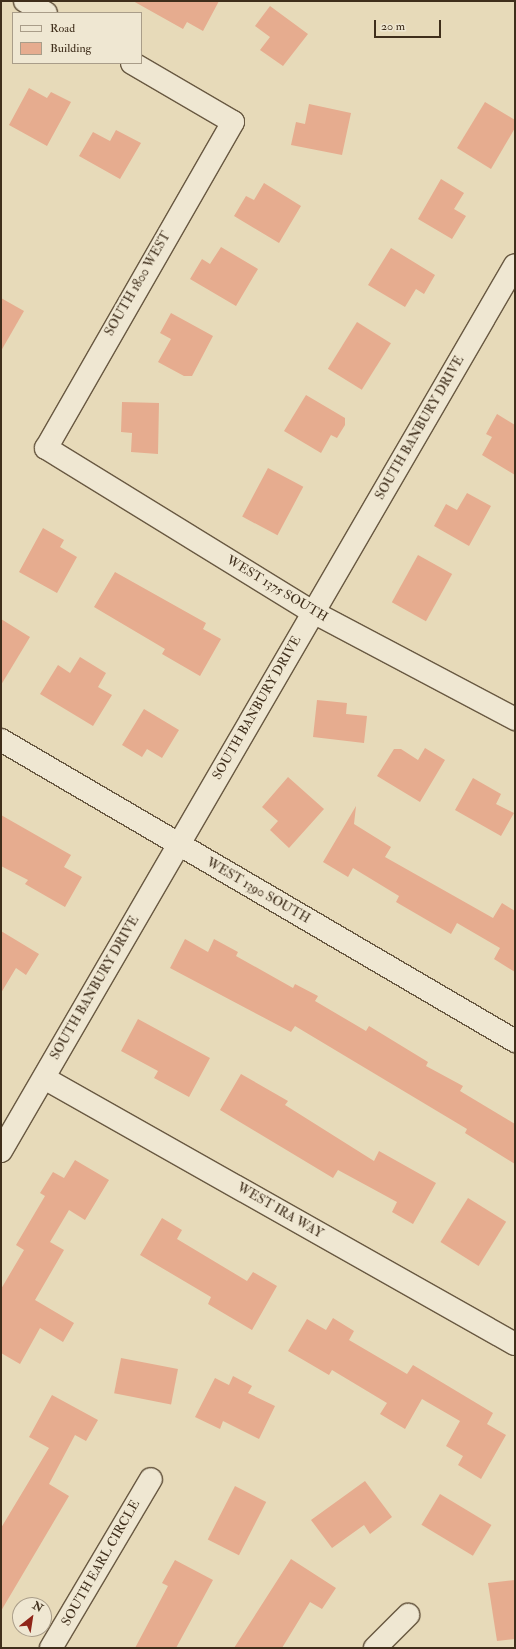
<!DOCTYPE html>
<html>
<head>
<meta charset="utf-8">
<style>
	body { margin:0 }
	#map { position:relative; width:516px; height:1649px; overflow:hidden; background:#e7dab9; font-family:"IM FELL Double Pica",serif }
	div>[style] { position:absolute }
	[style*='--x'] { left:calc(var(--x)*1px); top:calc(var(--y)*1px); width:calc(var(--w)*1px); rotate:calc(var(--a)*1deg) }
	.building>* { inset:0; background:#e6ac8f; transform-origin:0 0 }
	.roads { filter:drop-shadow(1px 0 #695942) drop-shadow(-1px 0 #695942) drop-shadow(0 1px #695942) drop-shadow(0 -1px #695942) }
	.minor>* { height:22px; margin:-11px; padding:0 11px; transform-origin:11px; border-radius:11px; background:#efe7d2 }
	span { translate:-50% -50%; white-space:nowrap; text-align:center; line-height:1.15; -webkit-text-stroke:3.5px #efe7d2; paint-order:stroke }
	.street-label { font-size:13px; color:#3f2e1b }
	.frame { position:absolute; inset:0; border:2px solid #3f2e1b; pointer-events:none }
	.legend { position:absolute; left:12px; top:12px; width:130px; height:52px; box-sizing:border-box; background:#efe7d2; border:1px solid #a99d89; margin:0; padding:5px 7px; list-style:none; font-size:12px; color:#3f2e1b }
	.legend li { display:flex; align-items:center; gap:8px; height:20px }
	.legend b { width:20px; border:1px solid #a99d89 }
	.north { position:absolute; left:12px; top:1597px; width:40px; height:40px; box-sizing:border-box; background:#efe7d2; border:1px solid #a99d89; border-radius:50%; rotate:30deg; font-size:11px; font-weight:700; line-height:16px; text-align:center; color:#3f2e1b }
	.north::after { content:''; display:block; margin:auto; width:14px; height:18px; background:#8f2418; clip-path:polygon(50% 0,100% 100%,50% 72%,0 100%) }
	.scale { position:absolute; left:374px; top:20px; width:67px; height:18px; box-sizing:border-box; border:2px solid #3f2e1b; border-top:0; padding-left:5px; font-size:12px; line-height:14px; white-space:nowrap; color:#3f2e1b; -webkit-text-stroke:3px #efe7d2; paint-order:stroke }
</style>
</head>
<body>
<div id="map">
	<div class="building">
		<i style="clip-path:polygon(133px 1px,219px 1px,203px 31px,187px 22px,183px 29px)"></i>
		<i style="clip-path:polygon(270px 6px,308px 34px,283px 66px,260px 50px,270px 37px,255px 26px)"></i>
		<i style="clip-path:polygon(29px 88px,47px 98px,51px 92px,71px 102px,47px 146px,9px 125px)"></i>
		<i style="clip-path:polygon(485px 102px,515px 120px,515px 128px,491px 169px,457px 148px)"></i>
		<i style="clip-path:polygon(309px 104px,351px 113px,342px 155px,291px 145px,296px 122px,305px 124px)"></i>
		<i style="clip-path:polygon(116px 130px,141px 143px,120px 179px,79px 156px,93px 132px,110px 141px)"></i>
		<i style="clip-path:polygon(441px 179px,464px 193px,454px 209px,466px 216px,452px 239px,418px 219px)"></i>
		<i style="clip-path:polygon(264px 183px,301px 206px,279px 243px,234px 216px,246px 196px,254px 200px)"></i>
		<i style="clip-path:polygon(221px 247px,258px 269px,236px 306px,190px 279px,202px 259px,210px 264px)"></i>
		<i style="clip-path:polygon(391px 248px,435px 275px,424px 294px,416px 289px,405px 307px,368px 285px)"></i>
		<i style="clip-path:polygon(1px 298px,24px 311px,1px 351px)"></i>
		<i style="clip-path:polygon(171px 313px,213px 336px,192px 376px,184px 376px,158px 362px,171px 339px,160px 333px)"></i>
		<i style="left:357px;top:322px;width:40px;height:55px;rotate:32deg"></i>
		<i style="clip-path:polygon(306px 395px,345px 418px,345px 425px,337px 438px,331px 435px,321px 453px,284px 431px)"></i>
		<i style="clip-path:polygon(122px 402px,159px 403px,158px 454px,131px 452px,132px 433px,121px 432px)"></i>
		<i style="clip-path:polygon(497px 414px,515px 425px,515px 475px,482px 455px,492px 437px,486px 434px)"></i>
		<i style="left:268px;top:468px;width:40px;height:55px;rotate:28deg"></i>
		<i style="clip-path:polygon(467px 493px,491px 506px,469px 546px,434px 526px,446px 504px,457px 510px)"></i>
		<i style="clip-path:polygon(43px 528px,64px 540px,60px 547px,77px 557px,57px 593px,19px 572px)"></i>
		<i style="left:418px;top:555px;width:39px;height:54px;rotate:29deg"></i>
		<i style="clip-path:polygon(115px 572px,206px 623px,203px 629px,221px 639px,200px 676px,162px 654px,165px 649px,94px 607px)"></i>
		<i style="clip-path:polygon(1px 619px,30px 637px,1px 685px)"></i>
		<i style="clip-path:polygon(80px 657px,106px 673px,98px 687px,112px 695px,93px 726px,40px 694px,58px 665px,70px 673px)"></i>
		<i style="clip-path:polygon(317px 700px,347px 703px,346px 714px,367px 716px,364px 743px,313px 737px)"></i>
		<i style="clip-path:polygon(144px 709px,179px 730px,162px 758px,147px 749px,142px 757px,122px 745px)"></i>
		<i style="clip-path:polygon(425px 748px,445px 760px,420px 802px,377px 776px,394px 749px,401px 749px,418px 760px)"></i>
		<i style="clip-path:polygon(288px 777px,324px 809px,289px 848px,270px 830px,278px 821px,262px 807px)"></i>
		<i style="clip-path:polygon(473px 778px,501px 794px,496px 804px,514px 813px,501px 836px,455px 810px)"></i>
		<i style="clip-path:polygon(356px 806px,354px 824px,391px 847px,385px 857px,493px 918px,502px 903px,515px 911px,515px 972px,494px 959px,500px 948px,457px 923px,451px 934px,396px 902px,399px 896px,353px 868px,348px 877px,323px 862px)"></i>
		<i style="clip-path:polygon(1px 815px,71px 855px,64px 867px,82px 877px,65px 907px,25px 884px,28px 880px,1px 866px)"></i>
		<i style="clip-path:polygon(1px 931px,39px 954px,26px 975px,16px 968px,1px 993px)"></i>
		<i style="clip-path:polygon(185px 939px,208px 952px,214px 939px,238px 952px,236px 956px,293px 988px,295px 984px,318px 996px,315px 1001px,366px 1031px,369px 1026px,428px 1062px,426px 1066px,463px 1086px,460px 1091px,515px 1124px,515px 1164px,465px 1133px,467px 1129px,295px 1026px,291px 1032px,170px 968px)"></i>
		<i style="clip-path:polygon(138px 1019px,210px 1058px,189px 1097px,154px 1078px,158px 1071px,121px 1051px)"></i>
		<i style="clip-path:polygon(241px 1074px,288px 1101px,285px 1105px,374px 1161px,379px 1151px,436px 1183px,413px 1224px,392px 1212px,397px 1202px,338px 1170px,333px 1178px,220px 1110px)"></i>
		<i style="clip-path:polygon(75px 1160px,109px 1180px,85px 1220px,69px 1210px,50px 1242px,64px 1250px,35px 1300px,74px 1323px,63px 1342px,40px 1328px,20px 1364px,1px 1353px,1px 1289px,24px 1250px,16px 1245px,45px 1196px,40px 1193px,53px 1172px,64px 1178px)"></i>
		<i style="left:468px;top:1198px;width:45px;height:52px;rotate:32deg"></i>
		<i style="clip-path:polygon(162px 1218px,182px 1230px,177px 1239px,247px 1281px,253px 1272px,277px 1286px,252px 1330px,208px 1304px,211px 1297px,140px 1255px)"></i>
		<i style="clip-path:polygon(333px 1318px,354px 1331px,349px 1340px,407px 1374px,413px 1365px,493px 1413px,487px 1424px,506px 1435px,481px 1479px,458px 1465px,463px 1456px,446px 1446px,460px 1421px,422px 1399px,405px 1429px,380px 1414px,387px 1403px,332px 1370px,329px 1375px,288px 1351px,307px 1319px,326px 1330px)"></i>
		<i style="left:121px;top:1358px;width:58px;height:36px;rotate:11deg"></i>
		<i style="clip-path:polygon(233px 1376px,252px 1386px,248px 1393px,275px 1406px,259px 1439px,223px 1421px,220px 1429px,195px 1417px,215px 1378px,229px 1385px)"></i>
		<i style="clip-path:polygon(52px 1395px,98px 1420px,86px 1441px,75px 1435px,49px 1484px,69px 1496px,1px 1611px,1px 1528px,49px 1448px,29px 1437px)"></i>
		<i style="clip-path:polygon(365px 1481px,392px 1517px,370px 1534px,364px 1525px,332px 1548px,311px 1520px)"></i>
		<i style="left:235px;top:1486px;width:35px;height:60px;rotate:27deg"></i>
		<i style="left:440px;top:1494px;width:60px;height:36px;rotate:31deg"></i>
		<i style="clip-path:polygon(291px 1559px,336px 1588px,322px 1609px,310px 1602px,282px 1648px,234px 1648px)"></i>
		<i style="clip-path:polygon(175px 1560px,213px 1580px,176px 1648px,135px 1648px,168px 1586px,162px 1583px)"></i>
		<i style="clip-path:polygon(515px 1580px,515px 1639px,497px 1641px,488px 1583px)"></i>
	</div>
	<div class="roads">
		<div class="minor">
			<i style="--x:25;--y:1;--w:24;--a:30"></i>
			<i style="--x:132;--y:63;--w:117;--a:30.3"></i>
			<i style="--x:233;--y:122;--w:376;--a:119.8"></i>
			<i style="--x:46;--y:448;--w:313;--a:31.6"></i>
			<i style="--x:313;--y:612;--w:229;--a:27.9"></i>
			<i style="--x:1;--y:740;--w:596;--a:30.35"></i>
			<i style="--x:44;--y:1078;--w:541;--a:29.46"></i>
			<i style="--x:1;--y:1151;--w:1024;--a:-59.88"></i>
			<i style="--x:51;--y:1648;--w:196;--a:-59.4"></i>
			<i style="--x:375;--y:1648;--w:47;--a:-45"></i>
		</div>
	</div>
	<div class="street-label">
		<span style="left:138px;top:284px;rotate:-60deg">SOUTH 1800 WEST</span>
		<span style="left:420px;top:428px;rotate:-60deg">SOUTH BANBURY DRIVE</span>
		<span style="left:277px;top:589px;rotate:31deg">WEST 1375 SOUTH</span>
		<span style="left:257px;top:708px;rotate:-60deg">SOUTH BANBURY DRIVE</span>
		<span style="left:258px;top:891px;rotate:30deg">WEST 1390 SOUTH</span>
		<span style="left:95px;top:988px;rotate:-60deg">SOUTH BANBURY DRIVE</span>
		<span style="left:280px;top:1211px;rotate:30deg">WEST IRA WAY</span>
		<span style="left:101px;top:1563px;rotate:-60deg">SOUTH EARL CIRCLE</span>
	</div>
	<div class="frame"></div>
	<ul class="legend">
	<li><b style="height:5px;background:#efe7d2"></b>Road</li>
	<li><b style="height:11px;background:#e6ac8f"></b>Building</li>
	</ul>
	<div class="north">N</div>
	<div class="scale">20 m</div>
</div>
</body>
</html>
